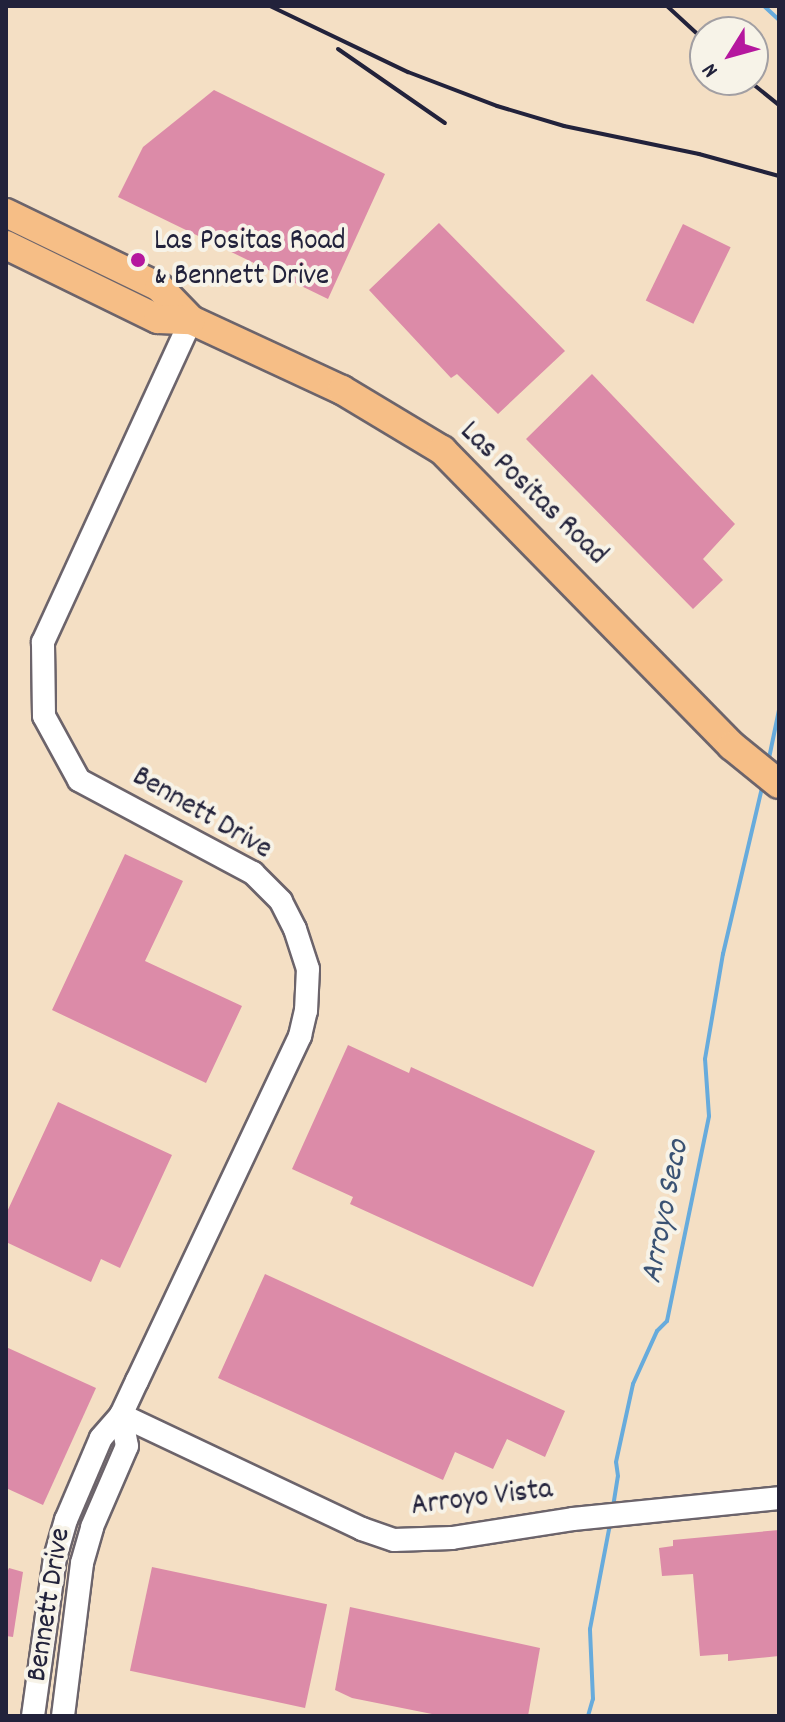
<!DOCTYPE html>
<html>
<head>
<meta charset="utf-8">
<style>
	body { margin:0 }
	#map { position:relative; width:785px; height:1722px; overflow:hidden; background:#f4dfc4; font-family:Dekko,sans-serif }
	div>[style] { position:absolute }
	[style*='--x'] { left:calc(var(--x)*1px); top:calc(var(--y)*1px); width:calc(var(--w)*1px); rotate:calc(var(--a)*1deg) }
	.stream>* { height:4px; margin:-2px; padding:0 2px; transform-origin:2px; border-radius:2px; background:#67abdc }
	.building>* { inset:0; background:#dc8ba8; transform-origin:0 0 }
	.roads { filter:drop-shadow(2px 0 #6c646b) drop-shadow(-2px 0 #6c646b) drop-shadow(0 2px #6c646b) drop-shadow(0 -2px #6c646b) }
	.minor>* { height:22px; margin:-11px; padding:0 11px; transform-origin:11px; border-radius:11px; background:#fff }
	.major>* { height:28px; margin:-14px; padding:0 14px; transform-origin:14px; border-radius:14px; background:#f6be86 }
	.rail>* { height:4px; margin:-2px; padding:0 2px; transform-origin:2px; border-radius:2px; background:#22223b }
	.dots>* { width:22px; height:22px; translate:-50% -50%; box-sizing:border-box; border:4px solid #f7f3e8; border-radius:50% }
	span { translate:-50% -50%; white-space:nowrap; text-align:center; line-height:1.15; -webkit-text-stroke:8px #f7f3e8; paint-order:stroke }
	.poi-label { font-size:30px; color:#22223b }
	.left { translate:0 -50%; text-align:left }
	.street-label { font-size:30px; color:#22223b }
	.water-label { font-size:32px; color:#3a5273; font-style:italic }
	.frame { position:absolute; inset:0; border:8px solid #22223b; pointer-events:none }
	.north { position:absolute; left:689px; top:16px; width:80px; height:80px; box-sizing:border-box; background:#f7f3e8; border:2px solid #a29fa3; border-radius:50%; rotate:233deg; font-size:22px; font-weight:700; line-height:32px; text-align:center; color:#22223b }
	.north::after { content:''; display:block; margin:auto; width:28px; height:36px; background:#b5179e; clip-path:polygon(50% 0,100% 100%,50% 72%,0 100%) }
</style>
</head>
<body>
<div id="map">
	<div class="stream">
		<i style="--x:764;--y:6;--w:21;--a:43"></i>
		<i style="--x:768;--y:763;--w:54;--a:-78.3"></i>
		<i style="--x:613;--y:1507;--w:31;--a:-81"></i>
		<i style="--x:618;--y:1476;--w:14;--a:-98"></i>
		<i style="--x:616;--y:1462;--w:80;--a:-77.7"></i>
		<i style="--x:633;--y:1384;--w:58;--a:-65.6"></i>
		<i style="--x:657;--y:1331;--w:14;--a:-45"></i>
		<i style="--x:667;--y:1321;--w:209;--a:-78.4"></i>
		<i style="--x:709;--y:1116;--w:57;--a:-94"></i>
		<i style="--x:705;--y:1059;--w:107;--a:-80.3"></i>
		<i style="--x:723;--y:954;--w:176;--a:-76.8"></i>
		<i style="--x:588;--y:1716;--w:18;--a:-74"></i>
		<i style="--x:593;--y:1699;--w:70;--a:-92.5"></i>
		<i style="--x:590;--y:1629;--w:107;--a:-79.2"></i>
	</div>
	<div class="building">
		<i style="clip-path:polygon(214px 90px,385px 174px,328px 299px,118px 197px,143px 147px)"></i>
		<i style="clip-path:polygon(439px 223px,565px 351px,498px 414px,457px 374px,451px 378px,369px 290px)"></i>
		<i style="left:683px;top:224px;width:53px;height:85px;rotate:26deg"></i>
		<i style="clip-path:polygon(592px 374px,735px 524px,703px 559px,723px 580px,693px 609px,526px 439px)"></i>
		<i style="clip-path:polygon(125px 854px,183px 881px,145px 961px,242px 1006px,206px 1083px,52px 1010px)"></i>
		<i style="clip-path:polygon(348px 1045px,409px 1073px,411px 1067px,595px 1151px,533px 1287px,350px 1204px,353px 1197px,292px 1169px)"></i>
		<i style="clip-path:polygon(58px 1102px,172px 1155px,120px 1268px,101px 1259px,91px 1282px,6px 1242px,6px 1214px)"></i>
		<i style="clip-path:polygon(265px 1274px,565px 1411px,545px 1457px,507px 1439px,493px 1469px,455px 1452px,443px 1480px,218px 1378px)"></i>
		<i style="clip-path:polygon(6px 1347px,96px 1388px,43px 1505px,6px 1488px)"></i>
		<i style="clip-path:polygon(779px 1530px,779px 1656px,728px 1661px,728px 1654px,700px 1656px,693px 1574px,662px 1576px,659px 1548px,673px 1546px,673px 1540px)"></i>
		<i style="left:152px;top:1567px;width:179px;height:106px;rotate:12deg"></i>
		<i style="clip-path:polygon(9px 1568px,23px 1572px,13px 1637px,6px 1636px,6px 1575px)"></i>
		<i style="clip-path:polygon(350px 1607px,540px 1648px,528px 1716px,442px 1716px,352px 1698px,335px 1690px)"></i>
	</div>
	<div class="roads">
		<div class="minor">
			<i style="--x:121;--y:1415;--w:267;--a:25.3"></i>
			<i style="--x:362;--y:1529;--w:34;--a:19"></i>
			<i style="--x:394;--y:1540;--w:58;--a:-2"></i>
			<i style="--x:452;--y:1538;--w:122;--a:-8.9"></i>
			<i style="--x:573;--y:1519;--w:207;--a:-5.8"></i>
			<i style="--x:33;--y:1716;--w:160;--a:-82.1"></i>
			<i style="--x:55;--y:1558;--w:40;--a:-74"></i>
			<i style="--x:66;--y:1520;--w:89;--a:-66.9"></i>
			<i style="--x:101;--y:1438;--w:30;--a:-49"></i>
			<i style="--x:121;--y:1415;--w:38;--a:-65"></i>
			<i style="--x:137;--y:1381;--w:382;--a:-64.7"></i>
			<i style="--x:300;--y:1036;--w:26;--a:-77"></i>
			<i style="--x:306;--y:1011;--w:42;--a:-87.3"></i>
			<i style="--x:308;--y:969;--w:42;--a:-108"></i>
			<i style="--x:295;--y:929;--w:31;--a:-117"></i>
			<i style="--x:281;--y:901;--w:40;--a:-135"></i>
			<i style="--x:253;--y:873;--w:197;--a:-151.9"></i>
			<i style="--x:79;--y:780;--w:73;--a:-118.7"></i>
			<i style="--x:44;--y:716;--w:74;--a:-90.8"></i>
			<i style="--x:43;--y:642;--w:354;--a:-65.3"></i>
			<i style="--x:63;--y:1716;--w:154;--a:-82.9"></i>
			<i style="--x:82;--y:1563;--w:37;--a:-74"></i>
			<i style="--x:92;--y:1527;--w:88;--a:-66.6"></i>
			<i style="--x:127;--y:1446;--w:32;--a:-101"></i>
		</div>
		<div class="major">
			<i style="--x:6;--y:213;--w:170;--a:25.8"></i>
			<i style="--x:159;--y:287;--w:46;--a:45.9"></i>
			<i style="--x:191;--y:320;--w:166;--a:24.9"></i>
			<i style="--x:342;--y:390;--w:117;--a:31"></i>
			<i style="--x:442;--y:450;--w:414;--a:45.6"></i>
			<i style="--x:732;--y:746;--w:60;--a:39"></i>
			<i style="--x:6;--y:245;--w:169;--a:26"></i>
			<i style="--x:158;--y:319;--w:33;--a:2"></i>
		</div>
	</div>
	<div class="rail">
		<i style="--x:270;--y:6;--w:153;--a:25.6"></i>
		<i style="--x:408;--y:72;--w:95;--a:20.9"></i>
		<i style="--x:497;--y:106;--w:70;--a:16.6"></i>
		<i style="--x:564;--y:126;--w:138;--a:11.7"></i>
		<i style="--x:699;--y:154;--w:83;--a:15.4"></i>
		<i style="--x:667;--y:6;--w:52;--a:42.6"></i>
		<i style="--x:338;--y:49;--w:130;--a:34.7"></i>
		<i style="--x:748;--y:80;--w:40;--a:39"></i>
	</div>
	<div class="dots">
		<i style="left:138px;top:260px;background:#b5179e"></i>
	</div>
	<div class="poi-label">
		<span class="left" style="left:154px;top:260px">Las Positas Road<br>&amp; Bennett Drive</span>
	</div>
	<div class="street-label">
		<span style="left:532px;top:495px;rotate:44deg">Las Positas Road</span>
		<span style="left:201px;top:815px;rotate:30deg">Bennett Drive</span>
		<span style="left:482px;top:1500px;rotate:-7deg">Arroyo Vista</span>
		<span style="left:51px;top:1605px;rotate:-81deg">Bennett Drive</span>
	</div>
	<div class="water-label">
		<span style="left:667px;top:1212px;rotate:-79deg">Arroyo Seco</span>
	</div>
	<div class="frame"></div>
	<div class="north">N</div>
</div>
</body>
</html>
